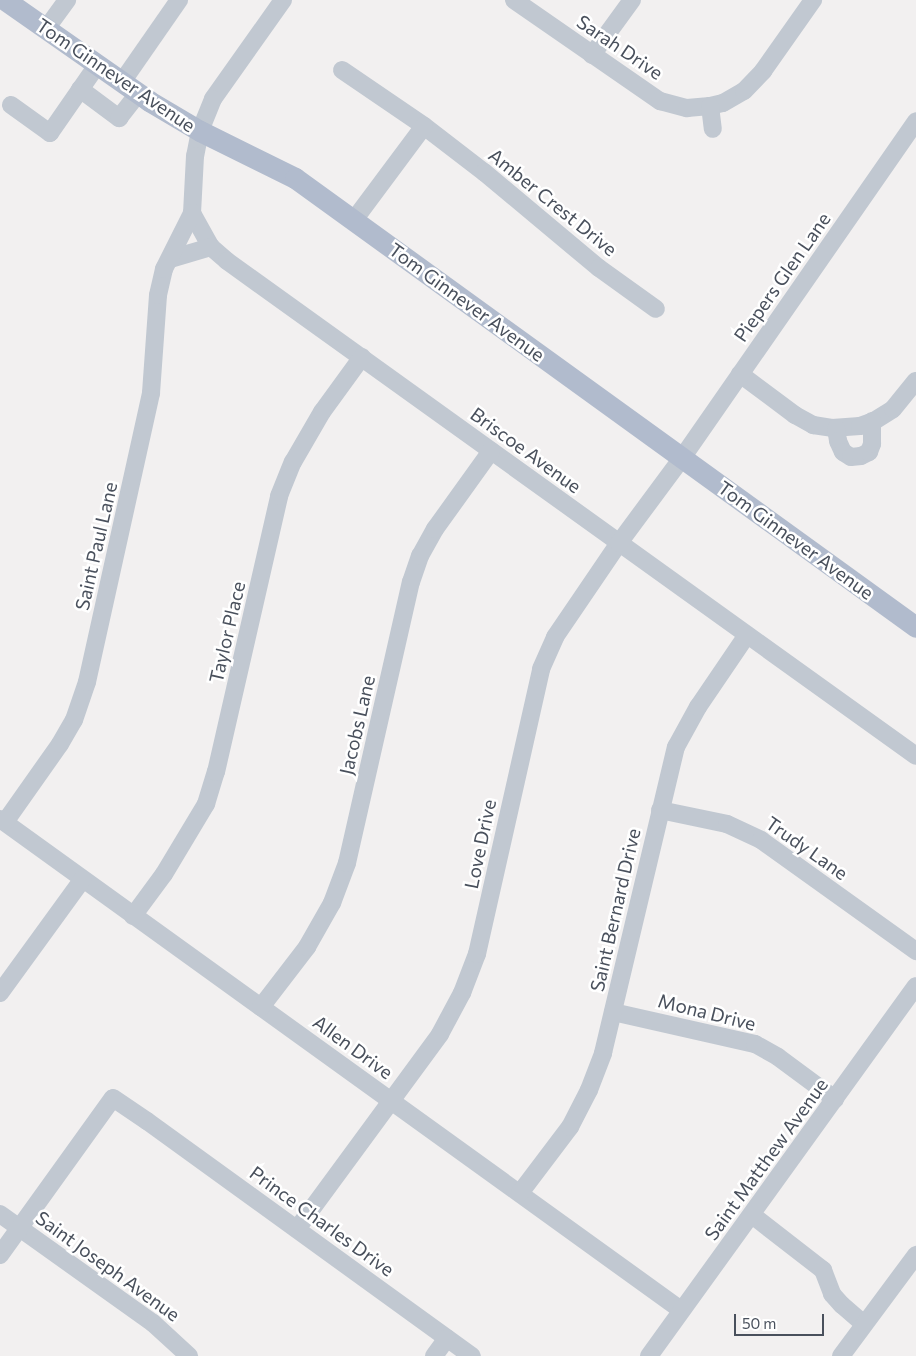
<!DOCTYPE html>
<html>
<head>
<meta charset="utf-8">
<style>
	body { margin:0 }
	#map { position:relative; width:916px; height:1356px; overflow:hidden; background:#f2f0f0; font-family:Commissioner,sans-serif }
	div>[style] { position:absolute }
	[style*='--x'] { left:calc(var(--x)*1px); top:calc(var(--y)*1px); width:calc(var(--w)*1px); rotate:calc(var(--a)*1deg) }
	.minor>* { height:18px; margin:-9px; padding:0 9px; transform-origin:9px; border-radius:9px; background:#c1c8d1 }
	.major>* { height:21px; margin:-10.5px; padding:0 10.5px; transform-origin:10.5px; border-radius:10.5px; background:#b1bbcd }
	span { translate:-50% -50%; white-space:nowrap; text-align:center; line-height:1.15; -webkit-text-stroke:5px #fff; paint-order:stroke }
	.street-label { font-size:19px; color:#49505c }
	.scale { position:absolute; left:734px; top:1314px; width:90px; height:22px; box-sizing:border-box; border:2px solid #49505c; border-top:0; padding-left:6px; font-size:15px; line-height:18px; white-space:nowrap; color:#49505c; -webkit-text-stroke:4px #fff; paint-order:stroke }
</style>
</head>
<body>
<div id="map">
	<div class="minor">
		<i style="--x:283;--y:0;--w:121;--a:125.3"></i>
		<i style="--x:213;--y:99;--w:35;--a:112"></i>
		<i style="--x:200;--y:131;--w:25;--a:101"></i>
		<i style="--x:195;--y:156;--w:57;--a:93"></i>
		<i style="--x:192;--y:213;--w:39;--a:61"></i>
		<i style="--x:211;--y:247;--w:21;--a:41"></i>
		<i style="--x:227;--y:261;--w:848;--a:35.69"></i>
		<i style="--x:514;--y:0;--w:178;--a:34.7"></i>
		<i style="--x:660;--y:101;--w:28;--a:15"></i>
		<i style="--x:687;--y:108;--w:23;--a:-5"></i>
		<i style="--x:710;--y:106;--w:13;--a:-13"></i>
		<i style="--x:723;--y:103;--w:24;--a:-30"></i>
		<i style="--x:744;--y:91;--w:28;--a:-46"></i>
		<i style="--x:763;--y:71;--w:87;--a:-54.8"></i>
		<i style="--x:46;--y:29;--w:36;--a:-54"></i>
		<i style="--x:592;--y:55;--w:68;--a:-54"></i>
		<i style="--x:342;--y:70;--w:99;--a:34.3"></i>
		<i style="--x:424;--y:126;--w:76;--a:37.5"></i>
		<i style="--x:484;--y:172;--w:150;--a:39.9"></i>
		<i style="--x:599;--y:268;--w:70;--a:35.7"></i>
		<i style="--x:122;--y:82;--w:100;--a:-55.2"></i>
		<i style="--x:80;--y:89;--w:49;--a:36.6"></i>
		<i style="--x:119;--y:118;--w:31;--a:-52"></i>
		<i style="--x:11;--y:105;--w:48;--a:35.7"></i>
		<i style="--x:50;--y:133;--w:83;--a:-55.3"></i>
		<i style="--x:710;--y:106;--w:23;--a:83"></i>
		<i style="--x:354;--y:220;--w:117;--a:-53.3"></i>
		<i style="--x:170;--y:259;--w:43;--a:-16.3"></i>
		<i style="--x:740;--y:374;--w:69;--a:36.7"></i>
		<i style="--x:795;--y:415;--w:21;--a:29"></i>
		<i style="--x:813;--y:425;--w:19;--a:9"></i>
		<i style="--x:832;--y:428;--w:28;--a:-4"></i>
		<i style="--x:860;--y:426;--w:15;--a:-20"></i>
		<i style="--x:874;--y:421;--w:22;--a:-32"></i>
		<i style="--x:893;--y:409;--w:36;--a:-51"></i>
		<i style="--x:836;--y:428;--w:13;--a:81"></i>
		<i style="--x:838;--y:441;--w:12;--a:66"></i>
		<i style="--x:843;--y:452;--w:9;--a:32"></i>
		<i style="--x:851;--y:457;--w:10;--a:-6"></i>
		<i style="--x:861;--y:456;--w:9;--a:-27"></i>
		<i style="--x:869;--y:452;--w:9;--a:-69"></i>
		<i style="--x:872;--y:444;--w:23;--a:-90"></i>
		<i style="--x:660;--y:810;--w:68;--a:11.8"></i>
		<i style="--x:727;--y:824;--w:38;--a:25"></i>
		<i style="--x:761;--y:840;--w:191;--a:35.6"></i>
		<i style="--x:0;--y:819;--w:840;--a:35.79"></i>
		<i style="--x:5;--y:822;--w:95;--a:-54.8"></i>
		<i style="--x:60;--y:744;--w:28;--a:-60"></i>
		<i style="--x:74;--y:720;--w:40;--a:-71.1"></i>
		<i style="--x:87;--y:682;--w:296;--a:-77.5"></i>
		<i style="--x:151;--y:393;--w:98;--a:-85.9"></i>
		<i style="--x:158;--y:295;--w:27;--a:-77"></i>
		<i style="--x:164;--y:269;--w:63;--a:-63.4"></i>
		<i style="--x:133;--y:916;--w:52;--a:-53.6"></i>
		<i style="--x:164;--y:874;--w:82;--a:-59"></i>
		<i style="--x:206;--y:804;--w:34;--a:-73"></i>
		<i style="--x:216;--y:772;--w:283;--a:-77.1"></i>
		<i style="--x:279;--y:496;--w:37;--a:-68"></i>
		<i style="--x:293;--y:462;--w:58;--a:-59.9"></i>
		<i style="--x:322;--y:412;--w:68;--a:-54"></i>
		<i style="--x:0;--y:993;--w:140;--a:-54"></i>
		<i style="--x:261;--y:1007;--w:76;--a:-52.5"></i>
		<i style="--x:307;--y:947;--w:51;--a:-60.4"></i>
		<i style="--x:332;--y:903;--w:43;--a:-69.4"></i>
		<i style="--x:347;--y:863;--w:288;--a:-77.2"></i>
		<i style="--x:411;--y:582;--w:28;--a:-71"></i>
		<i style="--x:420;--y:556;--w:31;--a:-61"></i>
		<i style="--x:435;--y:529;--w:96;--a:-54.3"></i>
		<i style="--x:613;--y:1012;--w:146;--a:12.7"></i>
		<i style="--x:755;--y:1044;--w:26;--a:29"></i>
		<i style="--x:778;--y:1057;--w:71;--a:36.4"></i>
		<i style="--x:520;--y:1193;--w:83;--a:-52.9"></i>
		<i style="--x:570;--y:1127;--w:42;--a:-62.8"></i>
		<i style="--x:589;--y:1090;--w:40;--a:-69"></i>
		<i style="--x:603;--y:1053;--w:315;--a:-76.6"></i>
		<i style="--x:676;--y:747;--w:46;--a:-61.2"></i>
		<i style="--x:698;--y:707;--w:87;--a:-55.8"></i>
		<i style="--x:0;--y:1214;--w:188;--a:35.5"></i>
		<i style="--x:153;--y:1323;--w:49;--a:42.5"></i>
		<i style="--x:752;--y:1215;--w:90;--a:37.8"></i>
		<i style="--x:823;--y:1270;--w:26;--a:69"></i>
		<i style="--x:832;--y:1294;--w:15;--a:48"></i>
		<i style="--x:842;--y:1305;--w:29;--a:41"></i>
		<i style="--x:297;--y:1229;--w:242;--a:-53.7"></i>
		<i style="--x:440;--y:1034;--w:47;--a:-61.8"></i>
		<i style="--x:462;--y:993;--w:42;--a:-69"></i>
		<i style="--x:477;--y:954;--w:292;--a:-77.3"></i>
		<i style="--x:541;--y:669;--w:35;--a:-66"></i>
		<i style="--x:555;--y:637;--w:114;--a:-55.8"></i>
		<i style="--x:619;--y:543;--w:106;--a:-53.5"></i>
		<i style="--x:682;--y:458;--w:410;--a:-55.2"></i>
		<i style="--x:0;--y:1255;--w:193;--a:-54.3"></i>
		<i style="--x:113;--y:1098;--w:41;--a:34.1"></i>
		<i style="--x:147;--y:1121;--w:401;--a:35.9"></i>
		<i style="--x:434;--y:1356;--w:22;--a:-54"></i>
		<i style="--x:649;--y:1356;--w:456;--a:-54.2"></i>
		<i style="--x:841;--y:1356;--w:126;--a:-53.4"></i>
	</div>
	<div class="major">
		<i style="--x:5;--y:0;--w:176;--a:35"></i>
		<i style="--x:149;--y:101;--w:59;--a:30.5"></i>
		<i style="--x:200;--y:131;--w:106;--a:26.3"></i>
		<i style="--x:295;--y:178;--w:766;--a:35.87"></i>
	</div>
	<div class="street-label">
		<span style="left:620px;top:47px;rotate:34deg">Sarah Drive</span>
		<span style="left:116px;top:75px;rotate:34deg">Tom Ginnever Avenue</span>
		<span style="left:553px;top:202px;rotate:39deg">Amber Crest Drive</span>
		<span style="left:782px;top:277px;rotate:-55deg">Piepers Glen Lane</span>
		<span style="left:467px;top:302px;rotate:36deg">Tom Ginnever Avenue</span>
		<span style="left:526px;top:450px;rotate:36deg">Briscoe Avenue</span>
		<span style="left:796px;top:540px;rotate:36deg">Tom Ginnever Avenue</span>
		<span style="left:96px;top:546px;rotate:-77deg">Saint Paul Lane</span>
		<span style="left:227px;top:632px;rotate:-77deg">Taylor Place</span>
		<span style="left:357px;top:725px;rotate:-77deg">Jacobs Lane</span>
		<span style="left:480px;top:844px;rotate:-78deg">Love Drive</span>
		<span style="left:807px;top:848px;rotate:35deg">Trudy Lane</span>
		<span style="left:615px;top:910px;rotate:-77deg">Saint Bernard Drive</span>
		<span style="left:707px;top:1012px;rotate:14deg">Mona Drive</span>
		<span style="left:353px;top:1047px;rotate:36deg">Allen Drive</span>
		<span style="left:766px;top:1159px;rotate:-54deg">Saint Matthew Avenue</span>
		<span style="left:322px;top:1221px;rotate:36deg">Prince Charles Drive</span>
		<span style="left:108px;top:1266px;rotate:36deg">Saint Joseph Avenue</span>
	</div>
	<div class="scale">50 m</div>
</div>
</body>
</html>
